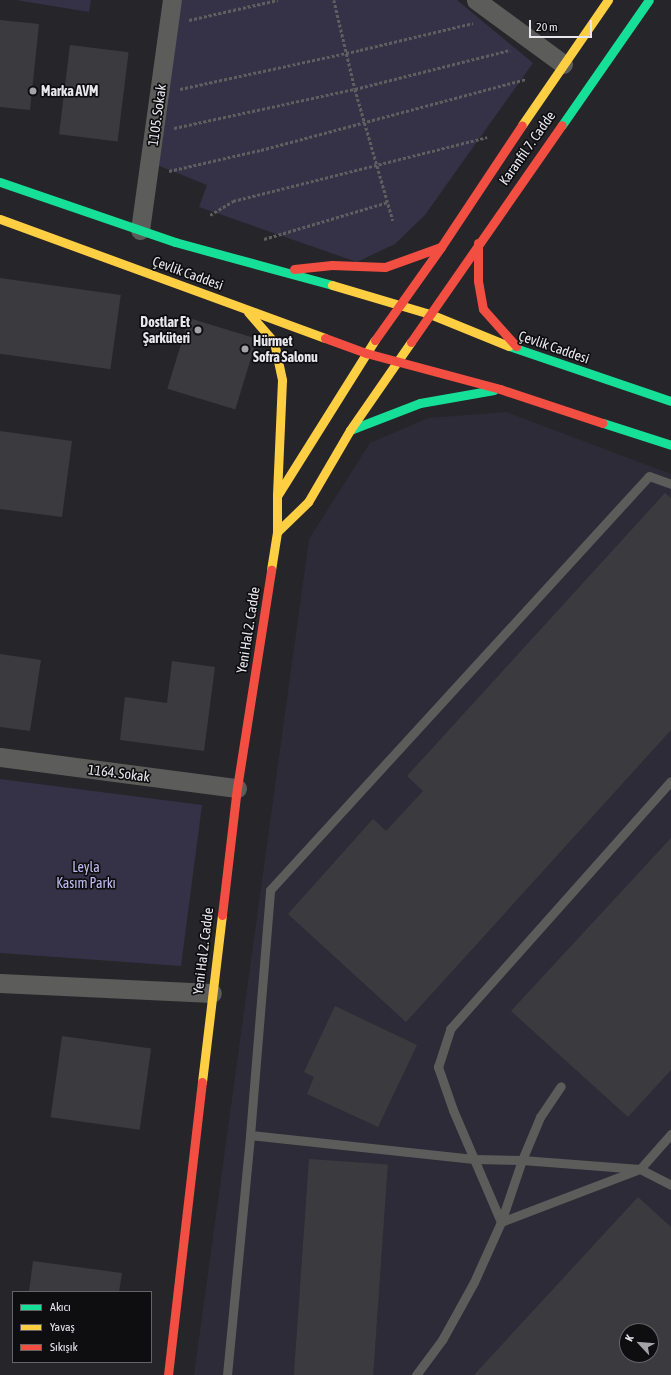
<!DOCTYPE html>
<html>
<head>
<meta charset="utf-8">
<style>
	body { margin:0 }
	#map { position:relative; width:671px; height:1375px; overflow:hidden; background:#26252a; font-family:"Asap Condensed",sans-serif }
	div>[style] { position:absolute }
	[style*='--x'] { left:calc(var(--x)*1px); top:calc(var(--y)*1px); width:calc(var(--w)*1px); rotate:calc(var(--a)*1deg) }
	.built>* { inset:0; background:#2d2b37 }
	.green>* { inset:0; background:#353147 }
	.building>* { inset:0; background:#3b3b3f; transform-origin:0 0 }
	.path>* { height:2.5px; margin-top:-1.25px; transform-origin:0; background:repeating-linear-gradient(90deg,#5f5f60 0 3px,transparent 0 5px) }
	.lane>* { height:9px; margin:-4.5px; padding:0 4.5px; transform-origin:4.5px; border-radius:4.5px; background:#5c5d5a }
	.street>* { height:19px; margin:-9.5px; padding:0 9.5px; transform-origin:9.5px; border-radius:9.5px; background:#5c5d5a }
	.fast>* { height:9px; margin:-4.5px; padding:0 4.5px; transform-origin:4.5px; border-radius:4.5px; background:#16e098 }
	.slow>* { height:9px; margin:-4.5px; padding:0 4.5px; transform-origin:4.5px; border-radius:4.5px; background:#ffcf43 }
	.jam>* { height:9px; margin:-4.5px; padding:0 4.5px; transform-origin:4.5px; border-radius:4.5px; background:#f24e42 }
	.dots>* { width:11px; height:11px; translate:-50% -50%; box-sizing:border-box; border:2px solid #0e0e11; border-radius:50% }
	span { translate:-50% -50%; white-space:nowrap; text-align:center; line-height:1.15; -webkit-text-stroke:3.5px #0e0e11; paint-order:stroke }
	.poi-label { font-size:14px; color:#e8e7ed; font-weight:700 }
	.left { translate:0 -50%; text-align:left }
	.right { translate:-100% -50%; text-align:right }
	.street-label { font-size:14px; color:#e8e7ed }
	.park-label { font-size:14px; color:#c2bbf0 }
	.legend { position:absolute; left:12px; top:1291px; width:140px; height:72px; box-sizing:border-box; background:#0e0e11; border:1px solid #656569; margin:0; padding:5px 7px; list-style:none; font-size:12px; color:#e8e7ed }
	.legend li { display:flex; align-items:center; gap:8px; height:20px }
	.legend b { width:20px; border:1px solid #656569 }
	.north { position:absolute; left:619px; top:1323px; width:40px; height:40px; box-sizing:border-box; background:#0e0e11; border:1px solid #656569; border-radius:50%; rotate:296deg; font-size:11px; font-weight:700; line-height:16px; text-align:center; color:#e8e7ed }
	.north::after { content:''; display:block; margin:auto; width:14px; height:18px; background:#a4a3a9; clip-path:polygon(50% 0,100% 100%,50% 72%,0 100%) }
	.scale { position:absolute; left:529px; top:20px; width:63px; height:18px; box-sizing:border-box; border:2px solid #e8e7ed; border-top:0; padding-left:5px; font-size:12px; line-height:14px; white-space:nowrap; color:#e8e7ed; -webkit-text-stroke:3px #0e0e11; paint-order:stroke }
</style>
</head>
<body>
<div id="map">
	<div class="built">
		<i style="clip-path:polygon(evenodd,506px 412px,671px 474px,671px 1375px,194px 1375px,309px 539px,370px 443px,428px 418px,506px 412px,627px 1331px,651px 1331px,651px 1355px,627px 1355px,627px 1331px)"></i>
	</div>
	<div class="green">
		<i style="clip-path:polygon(16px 0,91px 0,89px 12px)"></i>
		<i style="clip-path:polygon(182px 0,457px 0,533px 63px,425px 215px,395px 244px,357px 262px,199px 207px,207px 185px,157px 165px)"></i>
		<i style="clip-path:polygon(0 779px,202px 805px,181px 966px,0 953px)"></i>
	</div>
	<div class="building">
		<i style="clip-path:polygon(0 20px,39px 24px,30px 110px,0 107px)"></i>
		<i style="left:70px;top:45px;width:59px;height:90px;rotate:7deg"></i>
		<i style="left:0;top:278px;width:122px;height:75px;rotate:8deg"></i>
		<i style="left:189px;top:318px;width:71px;height:74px;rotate:17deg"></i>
		<i style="clip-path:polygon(0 431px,72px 441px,62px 517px,0 509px)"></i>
		<i style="clip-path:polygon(665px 493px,671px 498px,671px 730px,406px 1022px,288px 914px,373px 819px,386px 831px,423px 791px,407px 776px)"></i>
		<i style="clip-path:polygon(0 654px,41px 660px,30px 731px,0 727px)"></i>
		<i style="clip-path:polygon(172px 661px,215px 667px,204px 751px,120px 740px,125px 697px,167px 703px)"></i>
		<i style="clip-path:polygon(671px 838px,671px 1070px,628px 1117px,511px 1011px)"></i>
		<i style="clip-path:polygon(335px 1006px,417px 1045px,378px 1127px,307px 1094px,314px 1077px,304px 1072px)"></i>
		<i style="left:62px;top:1036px;width:90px;height:82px;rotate:8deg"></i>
		<i style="left:309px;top:1159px;width:79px;height:217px;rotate:4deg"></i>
		<i style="clip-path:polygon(evenodd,638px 1197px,671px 1227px,671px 1375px,474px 1375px,638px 1197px,627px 1331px,651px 1331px,651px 1355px,627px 1355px,627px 1331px)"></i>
		<i style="clip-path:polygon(33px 1261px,122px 1273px,119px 1292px,29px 1292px)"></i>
	</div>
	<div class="path">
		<i style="--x:334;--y:0;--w:91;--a:76.7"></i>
		<i style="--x:355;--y:89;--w:137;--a:73.9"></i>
		<i style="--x:189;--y:20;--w:91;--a:-12.7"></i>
		<i style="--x:180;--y:89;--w:184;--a:-12.2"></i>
		<i style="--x:360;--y:50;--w:116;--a:-13.4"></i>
		<i style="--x:174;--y:128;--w:185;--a:-12.2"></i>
		<i style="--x:355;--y:89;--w:160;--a:-14.1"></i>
		<i style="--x:169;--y:171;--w:94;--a:-12.9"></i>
		<i style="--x:261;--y:150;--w:274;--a:-15"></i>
		<i style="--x:210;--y:215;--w:27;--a:-31"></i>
		<i style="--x:233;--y:201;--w:262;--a:-14.1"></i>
		<i style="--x:264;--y:239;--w:129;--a:-16.6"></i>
	</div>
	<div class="lane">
		<i style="--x:250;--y:1135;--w:225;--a:6.1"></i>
		<i style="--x:474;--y:1159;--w:48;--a:1.2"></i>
		<i style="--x:522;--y:1160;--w:118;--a:4.4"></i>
		<i style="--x:640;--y:1169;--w:35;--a:27"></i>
		<i style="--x:501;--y:1222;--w:122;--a:-113.2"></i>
		<i style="--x:453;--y:1110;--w:46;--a:-109.2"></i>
		<i style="--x:438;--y:1067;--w:40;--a:-72"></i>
		<i style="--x:450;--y:1029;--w:332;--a:-48.3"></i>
		<i style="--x:501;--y:1222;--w:149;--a:-20.9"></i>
		<i style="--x:640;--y:1169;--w:47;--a:-48.5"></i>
		<i style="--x:227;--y:1375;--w:241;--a:-84.5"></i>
		<i style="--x:250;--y:1135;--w:246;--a:-85.3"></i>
		<i style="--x:270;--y:890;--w:561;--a:-47.53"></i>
		<i style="--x:649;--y:476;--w:23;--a:20"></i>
		<i style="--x:416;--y:1375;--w:44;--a:-53.4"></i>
		<i style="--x:442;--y:1340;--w:66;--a:-61.1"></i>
		<i style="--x:474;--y:1282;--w:66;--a:-65.8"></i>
		<i style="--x:501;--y:1222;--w:65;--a:-71.3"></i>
		<i style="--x:522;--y:1160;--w:47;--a:-67.3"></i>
		<i style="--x:540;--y:1117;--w:37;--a:-56"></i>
	</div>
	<div class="street">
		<i style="--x:476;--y:0;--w:108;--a:36.3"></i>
		<i style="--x:140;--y:230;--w:232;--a:-82.1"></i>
		<i style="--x:0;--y:757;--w:239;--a:7.5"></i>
		<i style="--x:0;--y:983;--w:212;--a:2.7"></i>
	</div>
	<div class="fast">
		<i style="--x:562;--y:125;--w:152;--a:-55.2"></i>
		<i style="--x:0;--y:182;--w:185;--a:18.9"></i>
		<i style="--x:175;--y:242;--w:163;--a:15.3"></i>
		<i style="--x:509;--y:346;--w:171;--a:18.8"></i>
		<i style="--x:603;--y:423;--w:71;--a:17.9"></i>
		<i style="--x:350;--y:430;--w:75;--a:-21.1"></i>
		<i style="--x:420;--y:403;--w:75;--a:-10"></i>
	</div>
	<div class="slow">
		<i style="--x:522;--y:125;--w:152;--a:-55.5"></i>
		<i style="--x:0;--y:219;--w:346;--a:20.1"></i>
		<i style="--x:332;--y:285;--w:102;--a:16.5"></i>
		<i style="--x:430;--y:314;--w:85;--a:22.1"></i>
		<i style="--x:248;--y:312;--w:40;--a:49"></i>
		<i style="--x:274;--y:342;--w:39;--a:78"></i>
		<i style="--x:282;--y:380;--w:115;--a:92.5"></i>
		<i style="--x:277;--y:532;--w:43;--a:-44.1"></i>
		<i style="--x:308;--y:502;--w:83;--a:-59.7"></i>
		<i style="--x:350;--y:430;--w:107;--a:-55.3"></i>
		<i style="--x:271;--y:570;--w:38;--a:-81"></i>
		<i style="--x:277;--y:532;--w:36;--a:-90"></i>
		<i style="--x:277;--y:496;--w:184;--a:-57.9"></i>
		<i style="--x:202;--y:1082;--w:168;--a:-83.2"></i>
	</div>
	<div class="jam">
		<i style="--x:478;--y:243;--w:38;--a:90"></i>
		<i style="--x:478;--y:281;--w:28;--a:80"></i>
		<i style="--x:483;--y:309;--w:50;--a:48.3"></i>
		<i style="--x:294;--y:269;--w:38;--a:-6"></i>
		<i style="--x:332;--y:265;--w:53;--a:2.2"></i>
		<i style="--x:385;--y:267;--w:59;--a:-19.7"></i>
		<i style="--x:325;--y:338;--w:44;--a:20.1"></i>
		<i style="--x:366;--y:353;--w:139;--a:15"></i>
		<i style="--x:500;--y:389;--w:108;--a:18.3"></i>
		<i style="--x:375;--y:340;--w:114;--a:-54.6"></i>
		<i style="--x:441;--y:247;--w:146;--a:-56.4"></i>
		<i style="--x:411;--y:342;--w:264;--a:-55.2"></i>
		<i style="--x:222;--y:915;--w:128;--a:-83.3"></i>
		<i style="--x:237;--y:788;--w:221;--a:-81.1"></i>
		<i style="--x:168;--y:1375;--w:295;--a:-83.4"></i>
	</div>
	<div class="dots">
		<i style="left:33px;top:91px;background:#a4a3a9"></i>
		<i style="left:198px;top:330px;background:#a4a3a9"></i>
		<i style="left:245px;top:349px;background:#a4a3a9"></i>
	</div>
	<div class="poi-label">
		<span class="left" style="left:41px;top:91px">Marka AVM</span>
		<span class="right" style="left:190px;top:330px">Dostlar Et<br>Şarküteri</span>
		<span class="left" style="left:253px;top:349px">Hürmet<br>Sofra Salonu</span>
	</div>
	<div class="street-label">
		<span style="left:157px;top:115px;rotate:-82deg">1105. Sokak</span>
		<span style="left:527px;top:148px;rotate:-55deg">Karanfil 7. Cadde</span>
		<span style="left:188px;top:273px;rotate:20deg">Çevlik Caddesi</span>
		<span style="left:554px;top:347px;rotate:19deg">Çevlik Caddesi</span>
		<span style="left:248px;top:630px;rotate:-81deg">Yeni Hal 2. Cadde</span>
		<span style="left:119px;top:773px;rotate:7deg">1164. Sokak</span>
		<span style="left:203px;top:951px;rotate:-83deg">Yeni Hal 2. Cadde</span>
	</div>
	<div class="park-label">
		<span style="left:86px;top:875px">Leyla<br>Kasım Parkı</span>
	</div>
	<ul class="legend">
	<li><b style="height:5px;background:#16e098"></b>Akıcı</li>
	<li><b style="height:5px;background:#ffcf43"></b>Yavaş</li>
	<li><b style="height:5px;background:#f24e42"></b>Sıkışık</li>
	</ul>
	<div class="north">K</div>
	<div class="scale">20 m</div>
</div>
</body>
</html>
